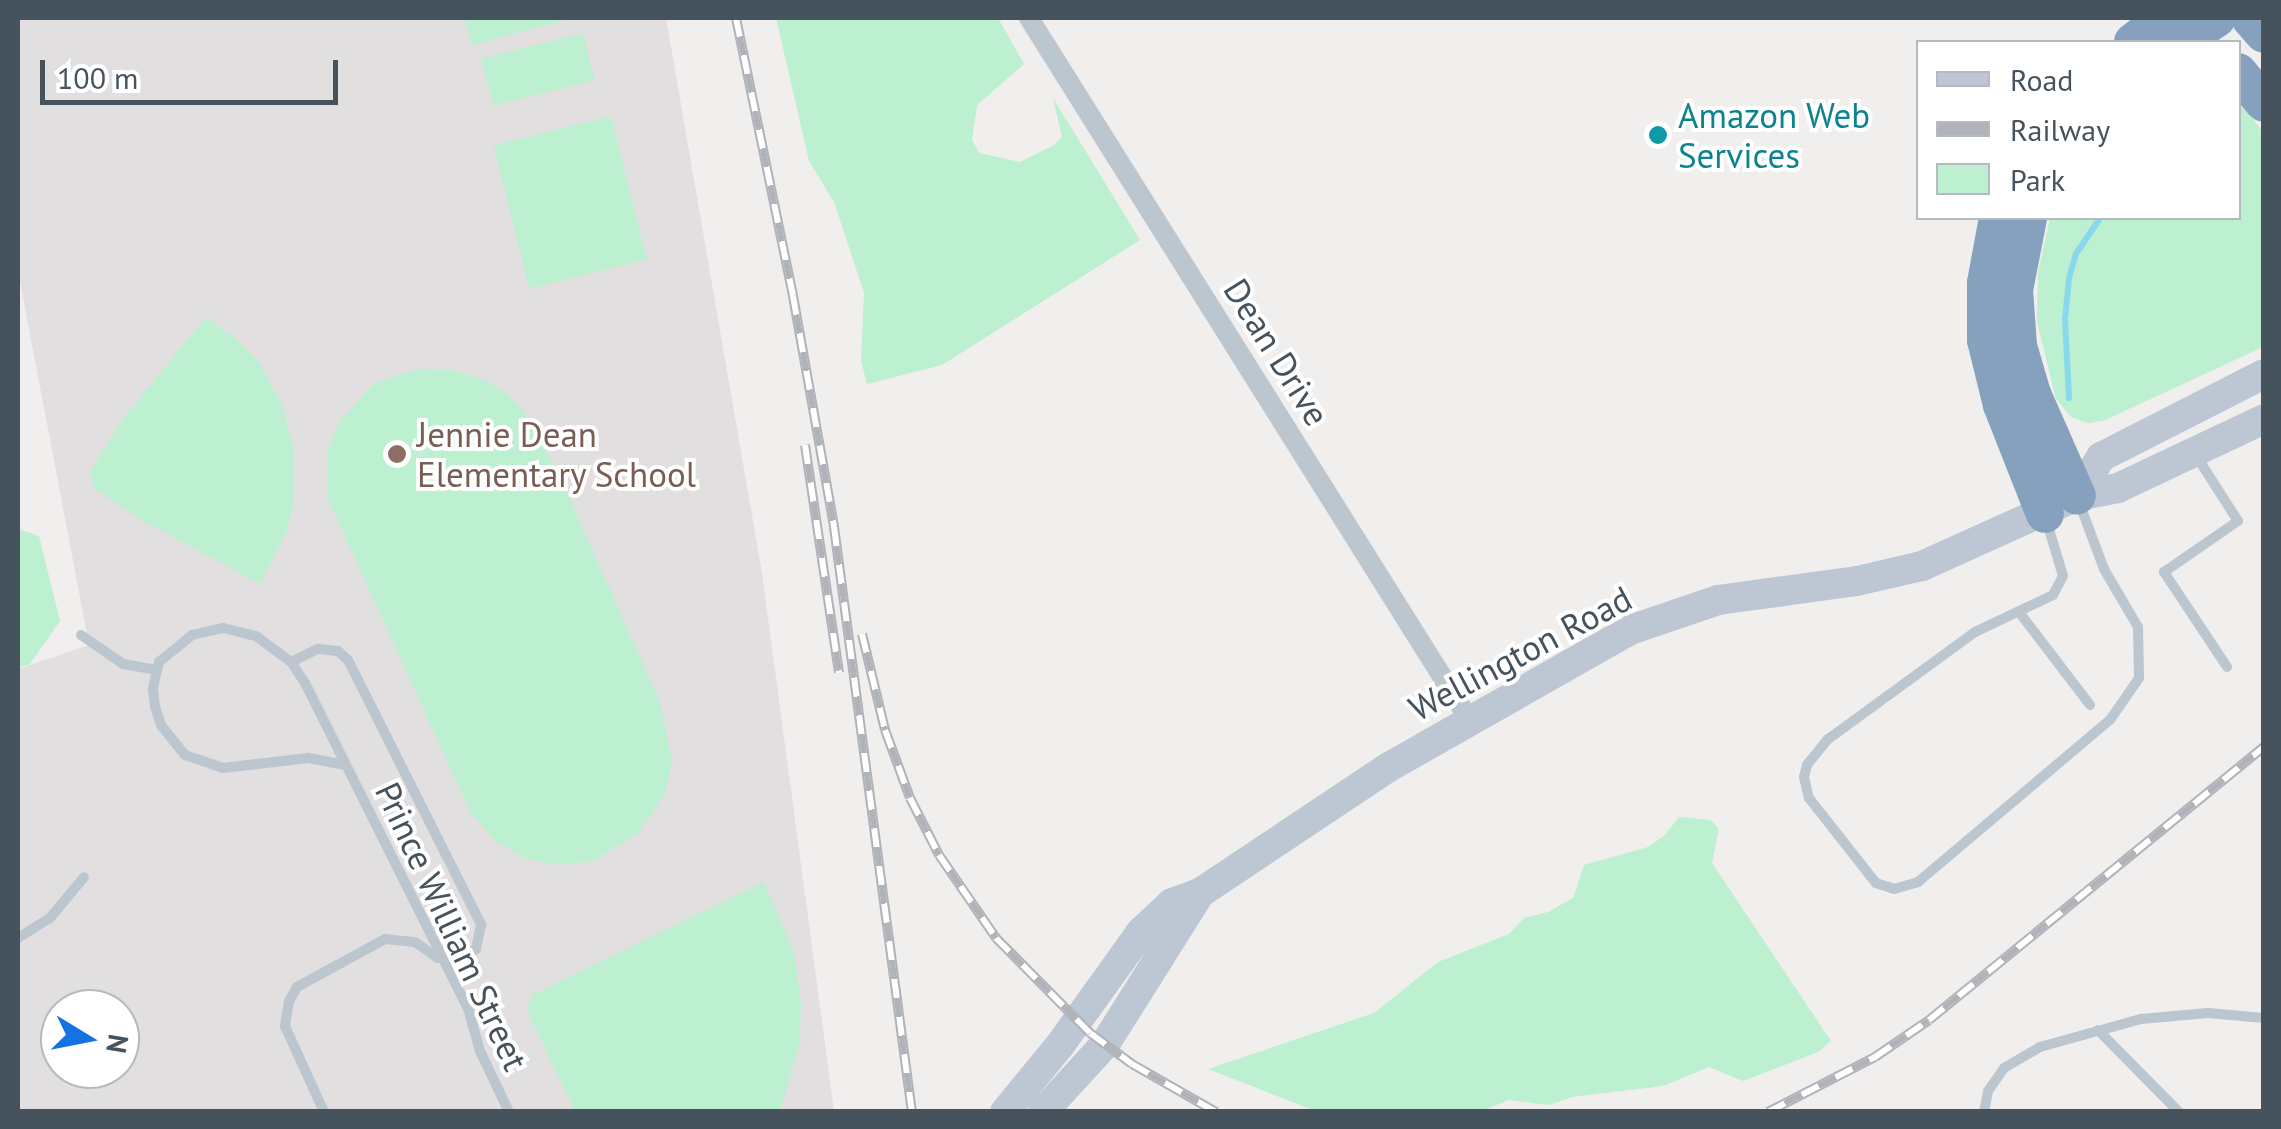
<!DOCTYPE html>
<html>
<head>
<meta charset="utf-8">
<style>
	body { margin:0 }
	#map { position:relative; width:2281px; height:1129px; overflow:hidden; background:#f1eeee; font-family:"PT Sans",sans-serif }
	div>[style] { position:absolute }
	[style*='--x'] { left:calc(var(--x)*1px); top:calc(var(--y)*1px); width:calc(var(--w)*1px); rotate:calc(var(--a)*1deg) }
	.education>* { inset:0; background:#e2dfe0 }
	.green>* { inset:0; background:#bcf0d0; transform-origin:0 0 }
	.stream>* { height:6px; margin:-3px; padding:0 3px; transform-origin:3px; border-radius:3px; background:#88d9ed }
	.lane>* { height:10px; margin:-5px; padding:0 5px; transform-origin:5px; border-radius:5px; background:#bcc6ce }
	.street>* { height:20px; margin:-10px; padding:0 10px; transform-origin:10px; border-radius:10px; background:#bcc6ce }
	.secondary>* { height:30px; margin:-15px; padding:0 15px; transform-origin:15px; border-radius:15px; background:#bcc7d3 }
	.highway>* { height:38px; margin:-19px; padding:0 19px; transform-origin:19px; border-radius:19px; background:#85a1be }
	.rail>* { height:10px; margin-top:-5px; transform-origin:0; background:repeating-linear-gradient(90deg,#fff 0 19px,#b0b4b9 0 38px); box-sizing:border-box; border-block:2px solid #b0b4b9 }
	.dots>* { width:28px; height:28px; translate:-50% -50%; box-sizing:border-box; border:5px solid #fff; border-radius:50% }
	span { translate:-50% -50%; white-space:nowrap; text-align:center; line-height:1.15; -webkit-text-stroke:8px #fff; paint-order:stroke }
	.culture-label { font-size:35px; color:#0d838f }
	.left { translate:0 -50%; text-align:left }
	.street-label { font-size:35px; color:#46525c }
	.education-label { font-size:35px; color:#785e54 }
	.frame { position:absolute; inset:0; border:20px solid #46525c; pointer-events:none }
	.legend { position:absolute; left:1916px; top:40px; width:325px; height:180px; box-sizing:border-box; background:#fff; border:2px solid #b5babe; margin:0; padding:12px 18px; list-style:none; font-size:30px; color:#46525c }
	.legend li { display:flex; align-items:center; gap:20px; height:50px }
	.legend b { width:50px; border:2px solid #b5babe }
	.north { position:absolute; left:40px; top:989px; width:100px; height:100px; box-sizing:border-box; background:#fff; border:2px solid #b5babe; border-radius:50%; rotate:100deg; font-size:28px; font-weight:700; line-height:40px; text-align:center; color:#46525c }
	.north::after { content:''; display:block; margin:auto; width:35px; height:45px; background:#1671e3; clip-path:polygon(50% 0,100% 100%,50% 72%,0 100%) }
	.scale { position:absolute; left:40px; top:60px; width:298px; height:45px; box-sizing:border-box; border:5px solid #46525c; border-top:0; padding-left:12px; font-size:30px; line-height:35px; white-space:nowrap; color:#46525c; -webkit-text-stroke:8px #fff; paint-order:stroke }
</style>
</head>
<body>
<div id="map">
	<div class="education">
		<i style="clip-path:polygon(evenodd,18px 18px,666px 18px,762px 573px,834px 1111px,18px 1111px,18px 669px,89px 645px,18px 271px,18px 18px,60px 1009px,120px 1009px,120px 1069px,60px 1069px,60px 1009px)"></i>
	</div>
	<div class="green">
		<i style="clip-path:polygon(465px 18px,562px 18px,563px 21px,472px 45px)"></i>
		<i style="clip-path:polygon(776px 18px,998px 18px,1024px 64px,977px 105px,972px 140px,979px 153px,1020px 162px,1054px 145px,1062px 137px,1053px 98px,1140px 240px,942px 365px,867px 384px,861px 361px,864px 293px,834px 202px,809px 161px)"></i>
		<i style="left:583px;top:33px;width:49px;height:105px;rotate:76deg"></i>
		<i style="clip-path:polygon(2239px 100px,2263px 132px,2263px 347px,2103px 421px,2088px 423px,2071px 417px,2056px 399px,2037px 322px,2038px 272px,2050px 218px,2238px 218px)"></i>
		<i style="left:611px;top:116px;width:148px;height:121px;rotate:76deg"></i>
		<i style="clip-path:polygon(206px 317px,234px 337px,261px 365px,283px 407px,294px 449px,294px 501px,287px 531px,260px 584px,145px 522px,94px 488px,90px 472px,122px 420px)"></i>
		<i style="clip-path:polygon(418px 369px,450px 370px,480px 378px,504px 391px,524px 412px,558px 473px,660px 702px,672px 761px,665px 794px,638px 833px,593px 861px,559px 865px,525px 858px,497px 842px,471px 814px,328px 499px,328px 448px,341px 419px,375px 383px)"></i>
		<i style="clip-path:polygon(18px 529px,39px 536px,60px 621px,30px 664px,18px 668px)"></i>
		<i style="clip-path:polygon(1679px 817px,1711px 820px,1719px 829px,1712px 863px,1831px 1041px,1818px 1052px,1743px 1081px,1709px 1067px,1663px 1086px,1572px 1097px,1549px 1105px,1508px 1100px,1481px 1112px,1315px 1111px,1208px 1069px,1374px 1013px,1438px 962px,1509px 934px,1524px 918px,1548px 912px,1573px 898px,1584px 865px,1648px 847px,1664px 836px)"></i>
		<i style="clip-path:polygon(764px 882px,794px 951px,801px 1004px,799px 1047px,780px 1111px,575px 1111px,527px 1011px,532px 995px)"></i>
	</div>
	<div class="stream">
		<i style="--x:2069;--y:398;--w:79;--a:-92.9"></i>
		<i style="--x:2065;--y:319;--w:41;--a:-84.4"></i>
		<i style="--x:2069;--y:278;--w:25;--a:-74"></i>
		<i style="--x:2076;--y:254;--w:43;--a:-56.3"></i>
	</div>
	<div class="lane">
		<i style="--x:2197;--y:457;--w:76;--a:57.4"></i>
		<i style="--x:2238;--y:521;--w:90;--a:145.4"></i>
		<i style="--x:2164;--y:572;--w:114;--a:56.4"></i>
		<i style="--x:2046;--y:519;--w:59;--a:73.4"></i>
		<i style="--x:2063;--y:576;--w:21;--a:118"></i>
		<i style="--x:2053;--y:595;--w:86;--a:154.6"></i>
		<i style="--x:1975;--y:632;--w:182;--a:143.9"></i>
		<i style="--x:1828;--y:739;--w:33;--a:129"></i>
		<i style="--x:1807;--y:765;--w:12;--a:104"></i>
		<i style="--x:1804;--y:777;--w:22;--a:77"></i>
		<i style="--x:1809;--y:798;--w:108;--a:51.8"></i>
		<i style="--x:1876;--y:883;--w:19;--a:18"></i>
		<i style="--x:1894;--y:889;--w:25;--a:-16"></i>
		<i style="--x:1918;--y:882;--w:251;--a:-40.2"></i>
		<i style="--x:2110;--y:720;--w:51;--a:-55.4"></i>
		<i style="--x:2139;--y:678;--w:51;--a:-91.1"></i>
		<i style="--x:2138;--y:627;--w:67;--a:-120.4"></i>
		<i style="--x:2104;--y:569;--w:72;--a:-110.5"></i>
		<i style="--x:2019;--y:612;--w:117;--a:52.6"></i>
		<i style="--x:81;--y:635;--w:51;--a:34.6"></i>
		<i style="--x:123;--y:664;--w:34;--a:10"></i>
		<i style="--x:291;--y:662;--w:30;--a:-26"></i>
		<i style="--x:318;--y:649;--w:20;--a:6"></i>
		<i style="--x:338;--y:651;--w:13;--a:42"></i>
		<i style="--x:348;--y:660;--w:297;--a:63.3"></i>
		<i style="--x:481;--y:925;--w:25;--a:102"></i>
		<i style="--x:476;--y:949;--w:34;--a:150"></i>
		<i style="--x:345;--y:765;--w:38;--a:-169"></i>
		<i style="--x:308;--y:758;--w:86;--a:173.3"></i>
		<i style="--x:223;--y:768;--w:40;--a:-161.1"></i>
		<i style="--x:185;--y:755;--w:38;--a:-129"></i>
		<i style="--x:161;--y:725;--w:19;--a:-108"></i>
		<i style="--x:155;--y:707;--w:19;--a:-96"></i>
		<i style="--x:153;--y:688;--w:27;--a:-77"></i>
		<i style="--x:159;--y:662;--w:43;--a:-39.3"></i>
		<i style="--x:192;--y:635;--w:32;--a:-13"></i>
		<i style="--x:223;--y:628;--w:34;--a:14"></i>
		<i style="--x:256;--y:636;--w:44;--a:36.6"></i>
		<i style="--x:291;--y:662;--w:25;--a:56"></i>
		<i style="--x:305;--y:683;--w:364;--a:63.4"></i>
		<i style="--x:468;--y:1008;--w:45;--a:74.4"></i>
		<i style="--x:480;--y:1051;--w:68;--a:64.6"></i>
		<i style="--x:18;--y:938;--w:38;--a:-32"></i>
		<i style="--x:50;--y:918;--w:53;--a:-50.3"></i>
		<i style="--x:2098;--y:1030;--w:115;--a:45.4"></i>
		<i style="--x:324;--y:1112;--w:94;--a:-114.4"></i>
		<i style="--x:285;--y:1026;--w:25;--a:-81"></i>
		<i style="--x:289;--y:1001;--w:16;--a:-60"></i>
		<i style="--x:297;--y:987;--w:100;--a:-28.6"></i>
		<i style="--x:385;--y:939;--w:30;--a:6"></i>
		<i style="--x:415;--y:942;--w:28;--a:35"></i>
		<i style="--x:1984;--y:1112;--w:21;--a:-79"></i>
		<i style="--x:1988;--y:1091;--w:28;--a:-55"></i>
		<i style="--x:2004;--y:1068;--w:42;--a:-30.3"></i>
		<i style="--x:2040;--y:1047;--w:105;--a:-15.5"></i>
		<i style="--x:2141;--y:1019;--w:67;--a:-5.1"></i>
		<i style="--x:2208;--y:1013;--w:56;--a:5.1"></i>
	</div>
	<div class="street">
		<i style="--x:1029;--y:18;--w:830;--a:57.9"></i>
	</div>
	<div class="secondary">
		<i style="--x:2077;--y:496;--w:46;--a:-58.4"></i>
		<i style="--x:2101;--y:457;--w:183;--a:-27"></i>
		<i style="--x:1005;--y:1112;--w:87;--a:-50.6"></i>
		<i style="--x:1060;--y:1045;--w:139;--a:-54.4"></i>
		<i style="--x:1141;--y:932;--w:42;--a:-43.1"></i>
		<i style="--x:1172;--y:903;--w:30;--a:-20"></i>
		<i style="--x:1200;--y:893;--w:227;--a:-33.7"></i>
		<i style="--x:1389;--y:767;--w:277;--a:-29.6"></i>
		<i style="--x:1630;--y:630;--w:93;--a:-18.8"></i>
		<i style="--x:1718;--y:600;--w:140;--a:-7.8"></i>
		<i style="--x:1857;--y:581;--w:67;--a:-13"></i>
		<i style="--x:1922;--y:566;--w:170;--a:-24.3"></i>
		<i style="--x:2077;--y:496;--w:42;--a:-11"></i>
		<i style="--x:2118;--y:488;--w:161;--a:-25.3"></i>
		<i style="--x:1043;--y:1112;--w:92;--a:-47.6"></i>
		<i style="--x:1105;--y:1044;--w:178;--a:-57.8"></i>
	</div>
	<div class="highway">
		<i style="--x:2250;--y:18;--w:21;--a:49"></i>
		<i style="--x:2133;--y:42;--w:40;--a:-37"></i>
		<i style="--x:2181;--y:42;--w:43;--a:-33.7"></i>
		<i style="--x:2238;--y:72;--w:40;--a:50"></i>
		<i style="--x:1998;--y:218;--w:66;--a:100.5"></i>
		<i style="--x:1986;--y:283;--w:57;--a:90"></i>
		<i style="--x:1986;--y:340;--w:67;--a:76.2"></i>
		<i style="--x:2002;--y:405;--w:117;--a:68.5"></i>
		<i style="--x:2028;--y:218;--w:73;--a:101"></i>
		<i style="--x:2014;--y:290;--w:56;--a:85.9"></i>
		<i style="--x:2018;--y:346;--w:50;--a:73.7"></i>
		<i style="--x:2032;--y:394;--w:111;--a:66.2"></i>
	</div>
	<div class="rail">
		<i style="--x:736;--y:18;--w:284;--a:78.4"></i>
		<i style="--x:793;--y:296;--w:235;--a:79.9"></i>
		<i style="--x:834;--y:527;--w:590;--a:82.41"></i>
		<i style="--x:805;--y:445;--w:230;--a:81.5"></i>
		<i style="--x:862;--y:634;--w:99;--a:76.5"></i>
		<i style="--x:885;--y:730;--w:72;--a:69.8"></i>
		<i style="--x:910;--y:798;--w:64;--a:63"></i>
		<i style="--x:939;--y:855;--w:101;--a:55.5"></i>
		<i style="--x:996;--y:938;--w:134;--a:45.3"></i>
		<i style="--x:1090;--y:1033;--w:52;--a:36.4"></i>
		<i style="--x:1132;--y:1064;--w:97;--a:29.7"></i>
		<i style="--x:1768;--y:1112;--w:120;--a:-27.2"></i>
		<i style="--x:1875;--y:1057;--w:65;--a:-34.4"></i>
		<i style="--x:1929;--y:1020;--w:432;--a:-39.2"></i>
	</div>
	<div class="dots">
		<i style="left:1658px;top:135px;background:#0f9aa8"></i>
		<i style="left:397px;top:454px;background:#8d6e63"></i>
	</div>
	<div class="culture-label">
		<span class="left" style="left:1678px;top:135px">Amazon Web<br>Services</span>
	</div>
	<div class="street-label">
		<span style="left:1277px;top:352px;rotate:58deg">Dean Drive</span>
		<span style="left:1520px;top:653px;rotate:-28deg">Wellington Road</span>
		<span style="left:452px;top:926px;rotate:65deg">Prince William Street</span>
	</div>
	<div class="education-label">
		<span class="left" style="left:417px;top:454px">Jennie Dean<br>Elementary School</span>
	</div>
	<div class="frame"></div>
	<ul class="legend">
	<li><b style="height:12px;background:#bcc7d3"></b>Road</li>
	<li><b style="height:12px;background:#b0b4b9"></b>Railway</li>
	<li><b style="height:28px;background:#bcf0d0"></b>Park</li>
	</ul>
	<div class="north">N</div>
	<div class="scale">100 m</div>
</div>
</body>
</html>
